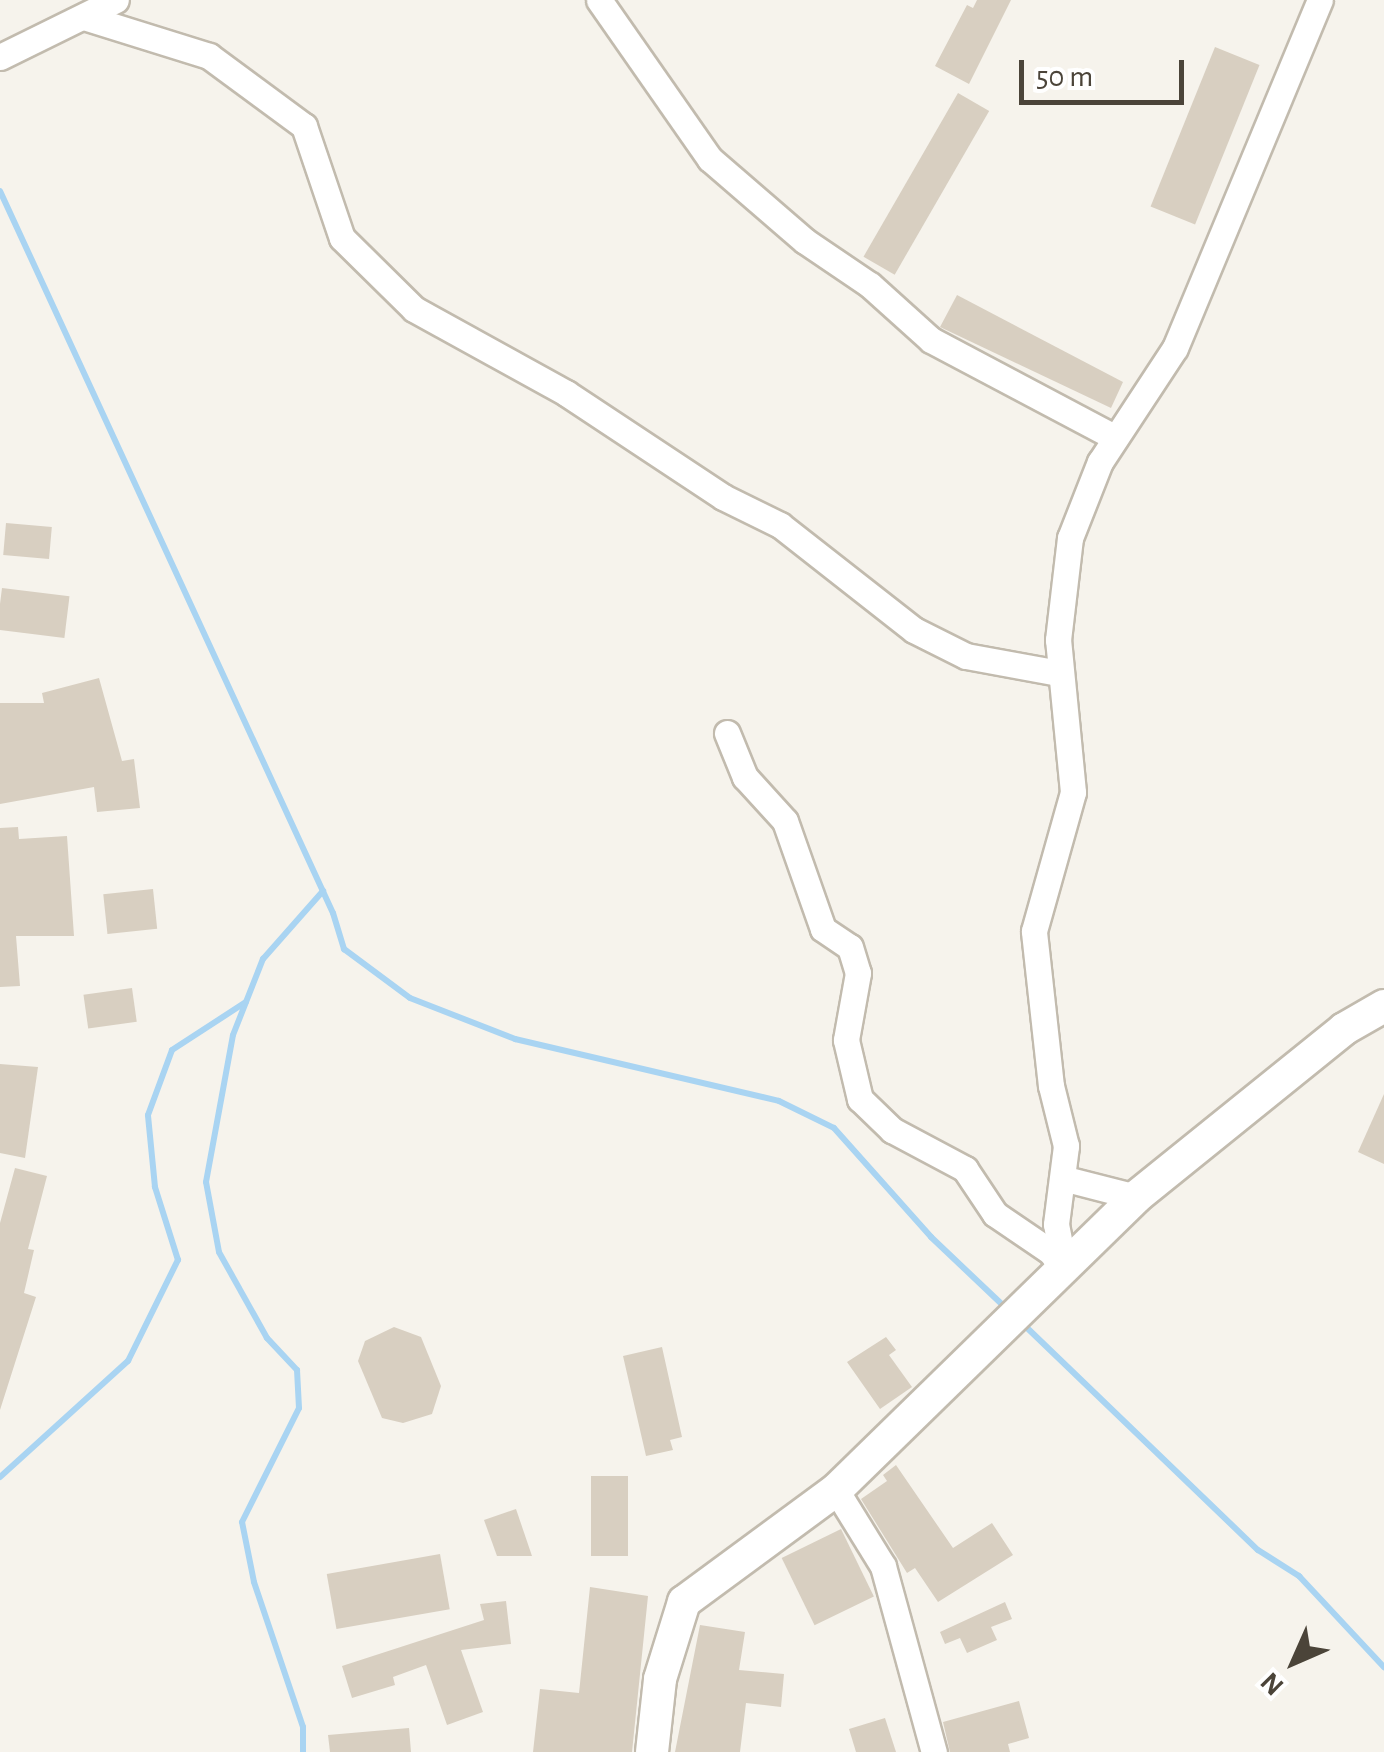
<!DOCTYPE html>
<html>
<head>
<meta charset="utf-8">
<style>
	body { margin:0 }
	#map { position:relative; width:1384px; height:1752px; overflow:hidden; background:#f6f3ec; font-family:"Alegreya Sans",sans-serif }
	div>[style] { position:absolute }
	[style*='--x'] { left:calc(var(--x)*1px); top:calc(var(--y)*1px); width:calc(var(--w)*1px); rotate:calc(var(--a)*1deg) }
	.stream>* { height:6px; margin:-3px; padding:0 3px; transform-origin:3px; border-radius:3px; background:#a9d4f2 }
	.building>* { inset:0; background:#d8cfc1; transform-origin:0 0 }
	.roads { filter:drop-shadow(2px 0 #c2bbae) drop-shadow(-2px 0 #c2bbae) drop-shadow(0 2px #c2bbae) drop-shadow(0 -2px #c2bbae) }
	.minor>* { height:25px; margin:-12.5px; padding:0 12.5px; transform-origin:12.5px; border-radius:12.5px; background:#fff }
	.tertiary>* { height:32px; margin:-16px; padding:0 16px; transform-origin:16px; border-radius:16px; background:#fff }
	span { translate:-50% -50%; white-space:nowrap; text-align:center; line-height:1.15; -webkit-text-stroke:8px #fff; paint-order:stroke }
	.north { position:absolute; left:1244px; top:1612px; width:100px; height:100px; -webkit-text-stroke:8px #fff; paint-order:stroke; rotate:225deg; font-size:28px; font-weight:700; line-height:40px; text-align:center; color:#4b4439 }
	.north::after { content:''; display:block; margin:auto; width:35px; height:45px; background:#4b4439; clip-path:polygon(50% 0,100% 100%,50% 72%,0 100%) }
	.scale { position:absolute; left:1019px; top:60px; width:165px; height:45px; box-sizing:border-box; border:5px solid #4b4439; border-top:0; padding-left:12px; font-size:30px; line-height:35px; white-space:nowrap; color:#4b4439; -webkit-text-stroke:8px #fff; paint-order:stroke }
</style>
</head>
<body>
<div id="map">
	<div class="stream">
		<i style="--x:0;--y:191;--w:795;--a:65.24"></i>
		<i style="--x:333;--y:913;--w:38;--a:73"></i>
		<i style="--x:344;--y:949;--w:82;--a:36.6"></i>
		<i style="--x:410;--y:998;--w:113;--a:21.3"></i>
		<i style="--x:515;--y:1039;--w:271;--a:13.2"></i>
		<i style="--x:779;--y:1101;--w:61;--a:26.1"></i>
		<i style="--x:834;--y:1128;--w:146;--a:48.3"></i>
		<i style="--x:931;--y:1237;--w:105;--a:43.5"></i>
		<i style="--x:1023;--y:1324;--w:326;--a:43.9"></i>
		<i style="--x:1258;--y:1550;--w:49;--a:32.4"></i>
		<i style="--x:1299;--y:1576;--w:125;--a:47"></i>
		<i style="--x:0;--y:1477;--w:173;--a:-42.2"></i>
		<i style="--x:128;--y:1361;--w:113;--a:-63.7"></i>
		<i style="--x:178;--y:1260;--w:77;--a:-107.5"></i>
		<i style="--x:155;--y:1187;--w:72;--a:-95.6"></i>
		<i style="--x:148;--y:1115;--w:69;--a:-69.7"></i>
		<i style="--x:172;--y:1050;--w:88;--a:-33"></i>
		<i style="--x:303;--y:1752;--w:25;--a:-90"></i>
		<i style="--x:303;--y:1727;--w:153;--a:-108.7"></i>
		<i style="--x:254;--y:1582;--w:61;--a:-101.3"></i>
		<i style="--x:242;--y:1522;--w:127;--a:-63.4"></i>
		<i style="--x:299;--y:1408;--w:38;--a:-93"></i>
		<i style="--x:297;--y:1370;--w:44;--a:-133.2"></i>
		<i style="--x:267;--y:1338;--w:98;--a:-119.2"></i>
		<i style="--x:219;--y:1252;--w:71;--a:-100.5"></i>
		<i style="--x:206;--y:1182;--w:149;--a:-79.6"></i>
		<i style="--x:233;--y:1035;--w:82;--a:-68.5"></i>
		<i style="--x:263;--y:959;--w:91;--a:-48.6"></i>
	</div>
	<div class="building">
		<i style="clip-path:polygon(977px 0,1011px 0,969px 84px,935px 66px,967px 5px,973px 8px)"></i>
		<i style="left:1215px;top:47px;width:48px;height:172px;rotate:22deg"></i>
		<i style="left:958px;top:93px;width:36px;height:189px;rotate:30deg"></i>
		<i style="clip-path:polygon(957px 295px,1123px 382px,1111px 408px,940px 327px)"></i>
		<i style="left:6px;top:523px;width:46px;height:32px;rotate:5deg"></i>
		<i style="left:2px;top:588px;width:68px;height:42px;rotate:7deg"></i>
		<i style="clip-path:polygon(99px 678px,122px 761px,134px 759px,140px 808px,97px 812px,94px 787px,0 804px,0 703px,44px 703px,42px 693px)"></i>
		<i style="clip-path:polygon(18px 827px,19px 839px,67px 836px,74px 936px,16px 936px,20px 986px,0 987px,0 828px)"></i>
		<i style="left:153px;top:889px;width:40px;height:50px;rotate:84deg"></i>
		<i style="left:132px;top:988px;width:34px;height:49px;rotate:82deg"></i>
		<i style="clip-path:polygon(0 1064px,38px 1067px,25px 1158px,0 1153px)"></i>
		<i style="clip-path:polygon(1384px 1094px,1384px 1164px,1358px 1152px)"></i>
		<i style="clip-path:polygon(15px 1168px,47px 1176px,28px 1249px,34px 1250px,24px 1293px,36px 1297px,0 1410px,0 1223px)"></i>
		<i style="clip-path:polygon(394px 1327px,421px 1337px,441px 1386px,432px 1414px,403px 1423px,382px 1418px,358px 1361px,365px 1341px)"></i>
		<i style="clip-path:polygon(886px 1337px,896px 1350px,889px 1355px,912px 1387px,880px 1409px,847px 1362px)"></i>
		<i style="clip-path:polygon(662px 1347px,682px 1437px,670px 1440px,673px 1450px,646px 1456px,623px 1356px)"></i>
		<i style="clip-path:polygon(896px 1465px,953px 1548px,992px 1523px,1013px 1555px,938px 1602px,915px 1568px,907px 1573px,861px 1499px,887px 1481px,883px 1475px)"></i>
		<i style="left:591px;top:1476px;width:37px;height:80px"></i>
		<i style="clip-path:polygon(516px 1509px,532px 1556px,497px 1556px,484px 1520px)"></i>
		<i style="left:841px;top:1529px;width:75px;height:66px;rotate:64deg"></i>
		<i style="left:440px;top:1554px;width:56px;height:115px;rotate:80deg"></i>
		<i style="clip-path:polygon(590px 1587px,648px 1596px,632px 1752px,533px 1752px,540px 1689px,579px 1693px)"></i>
		<i style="clip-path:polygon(506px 1601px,511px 1644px,461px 1650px,483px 1712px,447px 1725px,426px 1665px,393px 1677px,395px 1685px,352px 1698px,342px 1666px,484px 1620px,480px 1604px)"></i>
		<i style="clip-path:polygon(1005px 1602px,1012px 1619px,991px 1627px,997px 1640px,967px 1653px,960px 1638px,945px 1644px,940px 1632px)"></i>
		<i style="clip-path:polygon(700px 1625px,745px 1632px,739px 1670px,784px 1674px,781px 1707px,746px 1703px,740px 1752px,675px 1752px)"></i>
		<i style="clip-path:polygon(1019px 1701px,1029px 1738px,1008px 1744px,1010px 1752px,950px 1752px,943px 1722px)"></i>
		<i style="clip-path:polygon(885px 1718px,896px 1752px,856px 1752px,849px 1729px)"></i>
		<i style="clip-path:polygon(409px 1728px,411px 1752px,330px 1752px,328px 1735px)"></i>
	</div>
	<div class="roads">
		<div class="minor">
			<i style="--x:599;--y:0;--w:194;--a:55.1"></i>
			<i style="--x:710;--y:159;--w:125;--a:40.8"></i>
			<i style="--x:805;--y:241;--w:78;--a:34.1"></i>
			<i style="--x:870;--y:285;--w:82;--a:42"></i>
			<i style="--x:931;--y:340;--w:207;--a:27.9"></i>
			<i style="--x:84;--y:17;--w:131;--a:17.3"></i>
			<i style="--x:209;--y:56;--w:118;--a:36.4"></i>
			<i style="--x:304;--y:126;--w:118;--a:71.3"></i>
			<i style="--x:342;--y:238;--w:101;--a:44.6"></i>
			<i style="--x:414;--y:309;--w:174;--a:28.9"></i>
			<i style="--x:566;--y:393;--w:188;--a:33.5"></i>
			<i style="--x:723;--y:497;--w:64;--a:26.2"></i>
			<i style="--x:780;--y:525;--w:170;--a:38.1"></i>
			<i style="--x:914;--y:630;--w:58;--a:26.6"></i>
			<i style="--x:966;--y:656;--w:95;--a:10.4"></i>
			<i style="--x:0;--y:57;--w:129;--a:-26.2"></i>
			<i style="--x:727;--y:733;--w:48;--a:67.8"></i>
			<i style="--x:745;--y:777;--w:59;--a:47.7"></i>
			<i style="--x:785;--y:821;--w:114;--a:70.6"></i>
			<i style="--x:823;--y:929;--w:32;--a:34"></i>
			<i style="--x:850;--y:947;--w:27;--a:73"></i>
			<i style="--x:858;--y:973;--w:68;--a:100.2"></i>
			<i style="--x:846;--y:1040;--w:61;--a:76.7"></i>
			<i style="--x:860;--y:1099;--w:45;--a:44.1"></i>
			<i style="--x:892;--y:1130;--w:83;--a:28.1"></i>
			<i style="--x:965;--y:1169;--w:54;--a:56.3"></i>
			<i style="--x:995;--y:1214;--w:68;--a:34.2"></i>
			<i style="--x:1051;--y:1252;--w:21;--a:55"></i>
			<i style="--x:1066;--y:1179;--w:72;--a:14.4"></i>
			<i style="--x:1076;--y:1255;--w:16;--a:-162"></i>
			<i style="--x:1061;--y:1250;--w:26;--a:-101"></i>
			<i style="--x:1056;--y:1224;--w:79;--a:-82.7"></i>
			<i style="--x:1066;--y:1146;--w:62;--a:-104"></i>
			<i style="--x:1051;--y:1086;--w:156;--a:-96.3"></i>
			<i style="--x:1034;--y:931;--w:144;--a:-74.3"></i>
			<i style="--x:1073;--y:792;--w:153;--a:-95.6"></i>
			<i style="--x:1058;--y:640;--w:103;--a:-83.3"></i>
			<i style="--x:1070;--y:538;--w:82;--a:-68.5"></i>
			<i style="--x:1100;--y:462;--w:136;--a:-56.7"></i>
			<i style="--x:1175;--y:348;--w:377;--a:-67.4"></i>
			<i style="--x:836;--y:1490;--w:89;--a:58.3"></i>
			<i style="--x:883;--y:1566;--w:193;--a:74.7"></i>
		</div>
		<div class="tertiary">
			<i style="--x:652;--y:1752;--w:73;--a:-83.7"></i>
			<i style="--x:660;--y:1679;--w:81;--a:-72.7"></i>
			<i style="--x:684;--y:1602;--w:189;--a:-36.4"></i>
			<i style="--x:836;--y:1490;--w:419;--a:-44.3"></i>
			<i style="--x:1136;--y:1197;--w:267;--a:-38.9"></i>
			<i style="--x:1344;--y:1029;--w:46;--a:-29.9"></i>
		</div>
	</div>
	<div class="north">N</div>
	<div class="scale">50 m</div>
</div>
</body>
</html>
